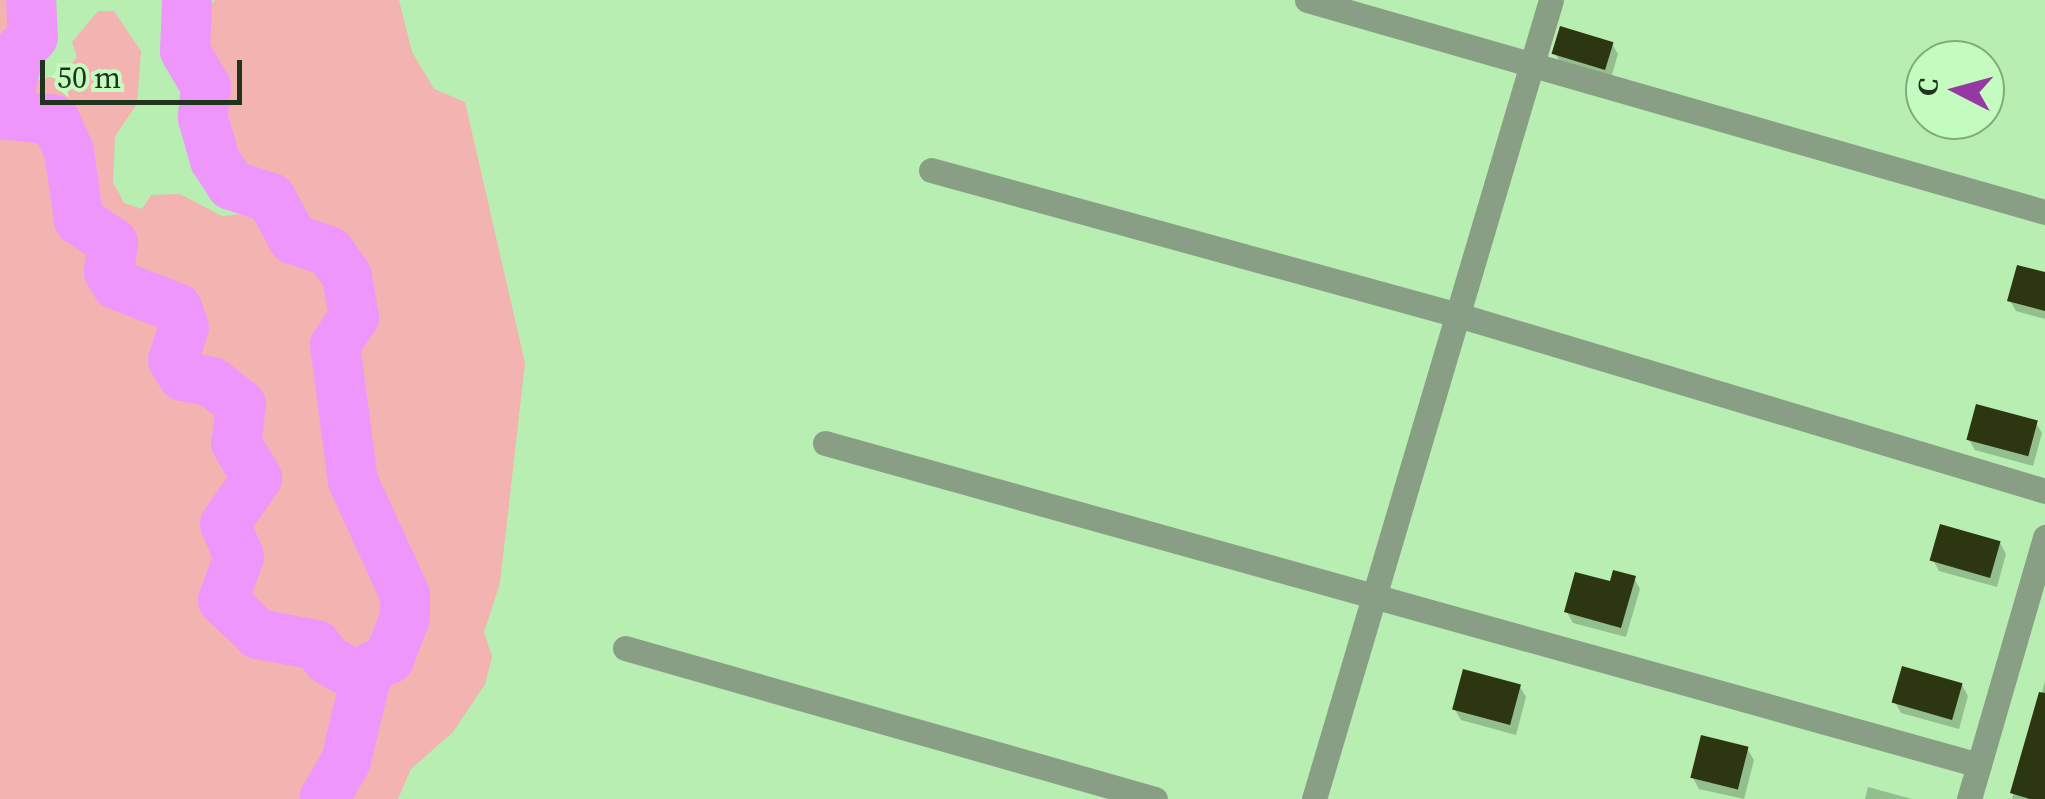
<!DOCTYPE html>
<html>
<head>
<meta charset="utf-8">
<style>
	body { margin:0 }
	#map { position:relative; width:2045px; height:799px; overflow:hidden; background:#b8eeb1; font-family:"Source Serif 4",serif }
	div>[style] { position:absolute }
	[style*='--x'] { left:calc(var(--x)*1px); top:calc(var(--y)*1px); width:calc(var(--w)*1px); rotate:calc(var(--a)*1deg) }
	.green>* { inset:0; background:#f3b3b0 }
	.shadow>* { inset:0; background:#0003 }
	.river>* { height:50px; margin:-25px; padding:0 25px; transform-origin:25px; border-radius:25px; background:#ef96fd }
	.building>* { inset:0; background:#2c3610; transform-origin:0 0 }
	.minor>* { height:25px; margin:-12.5px; padding:0 12.5px; transform-origin:12.5px; border-radius:12.5px; background:#889f85 }
	span { translate:-50% -50%; white-space:nowrap; text-align:center; line-height:1.15; -webkit-text-stroke:10px #c4fbbe; paint-order:stroke }
	.north { position:absolute; left:1905px; top:40px; width:100px; height:100px; box-sizing:border-box; background:#c4fbbe; border:2px solid #82ab7d; border-radius:50%; rotate:276deg; font-size:28px; font-weight:700; line-height:40px; text-align:center; color:#1e341c }
	.north::after { content:''; display:block; margin:auto; width:35px; height:45px; background:#9439a3; clip-path:polygon(50% 0,100% 100%,50% 72%,0 100%) }
	.scale { position:absolute; left:40px; top:60px; width:202px; height:45px; box-sizing:border-box; border:5px solid #1e341c; border-top:0; padding-left:12px; font-size:30px; line-height:35px; white-space:nowrap; color:#1e341c; -webkit-text-stroke:8px #c4fbbe; paint-order:stroke }
</style>
</head>
<body>
<div id="map">
	<div class="green">
		<i style="clip-path:polygon(0 0,31px 0,35px 7px,33px 37px,20px 50px,11px 85px,0 93px)"></i>
		<i style="clip-path:polygon(215px 0,399px 0,412px 52px,434px 89px,465px 102px,525px 363px,500px 583px,484px 632px,492px 657px,485px 684px,453px 732px,411px 769px,398px 799px,0 799px,0 114px,26px 83px,59px 75px,77px 58px,72px 42px,98px 11px,114px 11px,141px 51px,137px 104px,115px 136px,113px 182px,124px 203px,142px 209px,151px 195px,180px 194px,222px 216px,251px 213px,292px 238px,271px 198px,231px 185px,215px 160px,203px 118px,206px 87px,184px 38px)"></i>
	</div>
	<div class="shadow">
		<i style="clip-path:polygon(1612px 44px,1618px 54px,1611px 78px,1561px 64px,1555px 53px)"></i>
		<i style="clip-path:polygon(2045px 275px,2045px 319px,2016px 311px,2010px 301px)"></i>
		<i style="clip-path:polygon(2036px 423px,2042px 433px,2033px 466px,1975px 450px,1969px 440px)"></i>
		<i style="clip-path:polygon(2000px 543px,2006px 554px,1997px 587px,1939px 571px,1933px 560px)"></i>
		<i style="clip-path:polygon(1634px 578px,1640px 589px,1626px 637px,1573px 623px,1567px 612px)"></i>
		<i style="clip-path:polygon(2045px 681px,2045px 799px,2012px 799px)"></i>
		<i style="clip-path:polygon(1962px 685px,1968px 696px,1959px 729px,1901px 713px,1895px 702px)"></i>
		<i style="clip-path:polygon(1520px 687px,1526px 697px,1516px 735px,1461px 720px,1455px 710px)"></i>
		<i style="clip-path:polygon(1748px 750px,1754px 760px,1744px 799px,1699px 789px,1693px 778px)"></i>
		<i style="clip-path:polygon(1868px 787px,1912px 799px,1865px 799px)"></i>
	</div>
	<div class="river">
		<i style="--x:187;--y:0;--w:51;--a:92.2"></i>
		<i style="--x:185;--y:51;--w:42;--a:59.7"></i>
		<i style="--x:206;--y:87;--w:31;--a:96"></i>
		<i style="--x:203;--y:118;--w:44;--a:74.1"></i>
		<i style="--x:215;--y:160;--w:30;--a:57"></i>
		<i style="--x:231;--y:185;--w:42;--a:18"></i>
		<i style="--x:271;--y:198;--w:47;--a:61.8"></i>
		<i style="--x:293;--y:239;--w:39;--a:19"></i>
		<i style="--x:330;--y:252;--w:29;--a:55"></i>
		<i style="--x:347;--y:276;--w:42;--a:80.3"></i>
		<i style="--x:354;--y:317;--w:34;--a:124"></i>
		<i style="--x:335;--y:345;--w:137;--a:82.5"></i>
		<i style="--x:353;--y:481;--w:125;--a:65.5"></i>
		<i style="--x:405;--y:595;--w:22;--a:90"></i>
		<i style="--x:405;--y:617;--w:45;--a:110.9"></i>
		<i style="--x:389;--y:659;--w:17;--a:156"></i>
		<i style="--x:373;--y:666;--w:17;--a:118"></i>
		<i style="--x:0;--y:93;--w:14;--a:-36"></i>
		<i style="--x:11;--y:85;--w:36;--a:-76"></i>
		<i style="--x:20;--y:50;--w:18;--a:-45"></i>
		<i style="--x:33;--y:37;--w:37;--a:-93"></i>
		<i style="--x:0;--y:114;--w:55;--a:6.2"></i>
		<i style="--x:55;--y:120;--w:34;--a:66"></i>
		<i style="--x:69;--y:151;--w:70;--a:81.8"></i>
		<i style="--x:79;--y:220;--w:41;--a:34.1"></i>
		<i style="--x:113;--y:243;--w:29;--a:98"></i>
		<i style="--x:109;--y:272;--w:15;--a:58"></i>
		<i style="--x:117;--y:285;--w:64;--a:21"></i>
		<i style="--x:177;--y:308;--w:20;--a:70"></i>
		<i style="--x:184;--y:327;--w:35;--a:108"></i>
		<i style="--x:173;--y:360;--w:19;--a:58"></i>
		<i style="--x:183;--y:376;--w:30;--a:12"></i>
		<i style="--x:212;--y:382;--w:37;--a:38"></i>
		<i style="--x:241;--y:405;--w:38;--a:97"></i>
		<i style="--x:236;--y:443;--w:41;--a:59"></i>
		<i style="--x:257;--y:478;--w:56;--a:124.8"></i>
		<i style="--x:225;--y:524;--w:36;--a:67"></i>
		<i style="--x:239;--y:557;--w:46;--a:110.4"></i>
		<i style="--x:223;--y:600;--w:49;--a:44.2"></i>
		<i style="--x:258;--y:634;--w:59;--a:10.7"></i>
		<i style="--x:316;--y:645;--w:19;--a:51"></i>
		<i style="--x:328;--y:660;--w:43;--a:29.6"></i>
		<i style="--x:365;--y:681;--w:82;--a:103.4"></i>
		<i style="--x:346;--y:761;--w:44;--a:120.1"></i>
	</div>
	<div class="building">
		<i style="left:1560px;top:26px;width:56px;height:29px;rotate:17deg"></i>
		<i style="clip-path:polygon(2017px 265px,2045px 272px,2045px 311px,2007px 301px)"></i>
		<i style="left:1976px;top:404px;width:64px;height:37px;rotate:15deg"></i>
		<i style="left:1940px;top:524px;width:63px;height:38px;rotate:16deg"></i>
		<i style="clip-path:polygon(1613px 570px,1636px 576px,1621px 628px,1564px 612px,1575px 572px,1610px 581px)"></i>
		<i style="left:1902px;top:666px;width:63px;height:38px;rotate:16deg"></i>
		<i style="left:1463px;top:669px;width:60px;height:42px;rotate:15deg"></i>
		<i style="clip-path:polygon(2039px 692px,2045px 693px,2045px 799px,2030px 799px,2010px 793px)"></i>
		<i style="left:1701px;top:735px;width:49px;height:44px;rotate:14deg"></i>
	</div>
	<div class="minor">
		<i style="--x:1307;--y:0;--w:768;--a:16.03"></i>
		<i style="--x:931;--y:170;--w:547;--a:15.38"></i>
		<i style="--x:1458;--y:315;--w:613;--a:16.69"></i>
		<i style="--x:825;--y:443;--w:1198;--a:15.59"></i>
		<i style="--x:625;--y:648;--w:551;--a:15.9"></i>
		<i style="--x:1314;--y:799;--w:833;--a:-73.48"></i>
		<i style="--x:1969;--y:799;--w:273;--a:-73.8"></i>
	</div>
	<div class="north">С</div>
	<div class="scale">50 m</div>
</div>
</body>
</html>
